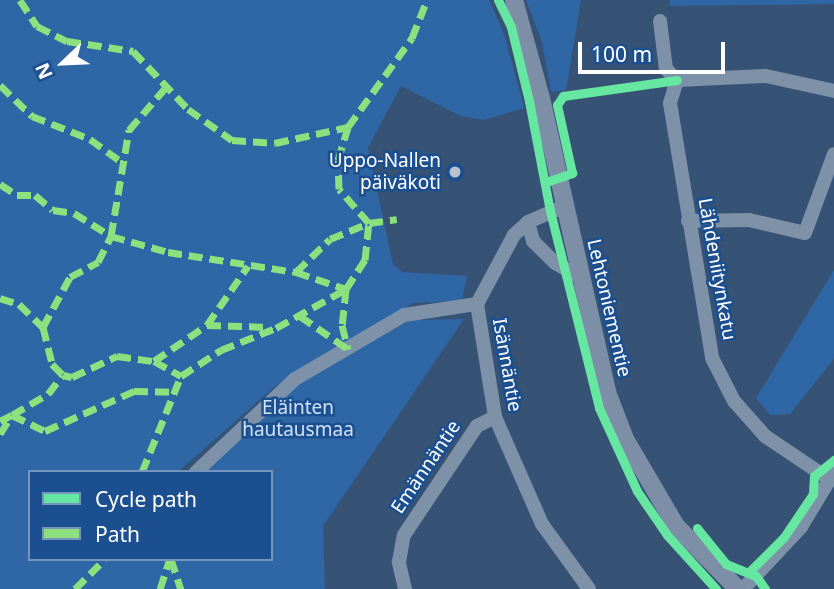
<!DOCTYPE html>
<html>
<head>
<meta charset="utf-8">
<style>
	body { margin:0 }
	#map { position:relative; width:834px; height:589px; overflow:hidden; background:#365274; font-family:"Noto Sans",sans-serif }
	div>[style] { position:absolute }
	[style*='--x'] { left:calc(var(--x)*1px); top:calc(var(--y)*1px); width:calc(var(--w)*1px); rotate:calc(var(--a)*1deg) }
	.green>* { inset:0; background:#2f66a5 }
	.minor>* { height:14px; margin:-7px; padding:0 7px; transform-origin:7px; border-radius:7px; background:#7d92a8 }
	.major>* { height:18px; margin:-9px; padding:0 9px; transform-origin:9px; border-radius:9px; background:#7d8ea7 }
	.quiet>* { height:7px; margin-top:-3.5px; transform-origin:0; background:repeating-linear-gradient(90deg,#8de07e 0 14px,transparent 0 21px) }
	.cycleway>* { height:9px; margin:-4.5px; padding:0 4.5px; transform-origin:4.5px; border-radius:4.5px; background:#66e7a1 }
	.dots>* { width:19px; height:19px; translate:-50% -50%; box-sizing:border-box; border:4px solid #1b4f8f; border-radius:50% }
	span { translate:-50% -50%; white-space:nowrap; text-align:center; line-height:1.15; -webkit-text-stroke:5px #1b4f8f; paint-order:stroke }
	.poi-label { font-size:19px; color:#fff }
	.right { translate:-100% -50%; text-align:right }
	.street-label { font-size:19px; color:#fff }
	.park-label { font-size:19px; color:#cfe3fa }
	.legend { position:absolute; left:28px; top:470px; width:245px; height:91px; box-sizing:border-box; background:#1b4f8f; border:2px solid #7695bc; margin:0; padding:9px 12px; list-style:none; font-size:21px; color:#fff }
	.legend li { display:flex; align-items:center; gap:14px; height:35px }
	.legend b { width:35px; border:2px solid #7695bc }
	.north { position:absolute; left:28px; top:28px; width:70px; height:70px; -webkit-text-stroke:5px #1b4f8f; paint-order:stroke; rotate:247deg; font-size:19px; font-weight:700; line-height:28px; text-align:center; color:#fff }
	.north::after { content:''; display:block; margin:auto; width:24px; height:32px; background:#fff; clip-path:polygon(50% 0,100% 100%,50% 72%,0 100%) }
	.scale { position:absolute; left:578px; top:42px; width:147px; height:32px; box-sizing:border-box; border:4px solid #fff; border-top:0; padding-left:9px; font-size:21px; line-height:24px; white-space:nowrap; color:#fff; -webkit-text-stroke:5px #1b4f8f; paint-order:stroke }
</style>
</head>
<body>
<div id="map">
	<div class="green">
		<i style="clip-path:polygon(0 0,489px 0,504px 34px,524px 108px,484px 120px,461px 116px,401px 86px,368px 148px,393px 264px,402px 272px,467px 276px,462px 301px,413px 303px,278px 384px,178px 472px,30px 472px,30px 559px,271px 559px,271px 472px,203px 472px,301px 382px,410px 320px,464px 319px,323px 526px,325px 589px,0 589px)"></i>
		<i style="clip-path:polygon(526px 0,581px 0,566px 90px,551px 92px,542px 42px)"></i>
		<i style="clip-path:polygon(670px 0,834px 0,834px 4px,670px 6px)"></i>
		<i style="clip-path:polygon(834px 270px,834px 359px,790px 414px,770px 415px,756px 398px)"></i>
	</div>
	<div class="minor">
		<i style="--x:660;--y:21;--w:48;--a:82.9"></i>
		<i style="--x:666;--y:69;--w:16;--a:45"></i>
		<i style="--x:677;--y:80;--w:24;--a:107"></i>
		<i style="--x:670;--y:103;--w:258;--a:80.6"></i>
		<i style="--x:712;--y:358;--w:48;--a:62.9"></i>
		<i style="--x:734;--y:401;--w:47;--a:48.5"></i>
		<i style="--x:765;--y:436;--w:77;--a:33.9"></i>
		<i style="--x:677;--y:80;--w:89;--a:-2.6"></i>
		<i style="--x:766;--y:76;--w:70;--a:12.4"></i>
		<i style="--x:565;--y:206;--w:40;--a:156.6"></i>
		<i style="--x:528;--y:222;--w:19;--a:137"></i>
		<i style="--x:514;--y:235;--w:78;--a:118.2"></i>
		<i style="--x:477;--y:304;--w:114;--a:80.9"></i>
		<i style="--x:495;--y:417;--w:117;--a:66.3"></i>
		<i style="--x:542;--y:524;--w:80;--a:54.1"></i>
		<i style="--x:688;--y:221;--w:61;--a:-0.9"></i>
		<i style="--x:749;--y:220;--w:57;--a:13.1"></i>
		<i style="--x:805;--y:233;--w:84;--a:-69.8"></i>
		<i style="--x:528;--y:222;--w:20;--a:75"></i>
		<i style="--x:533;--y:241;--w:31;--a:45"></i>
		<i style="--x:555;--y:263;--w:29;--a:29"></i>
		<i style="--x:196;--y:472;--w:136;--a:-43.2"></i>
		<i style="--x:295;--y:379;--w:126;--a:-30.4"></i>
		<i style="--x:404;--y:315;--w:74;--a:-8.6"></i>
		<i style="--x:405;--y:589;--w:28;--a:-103"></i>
		<i style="--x:399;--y:562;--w:27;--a:-80"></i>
		<i style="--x:404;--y:535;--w:131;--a:-56.2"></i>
		<i style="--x:477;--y:426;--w:20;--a:-27"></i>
		<i style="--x:743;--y:589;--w:85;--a:-46.9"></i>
		<i style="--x:801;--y:527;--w:64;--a:-59"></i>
	</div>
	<div class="major">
		<i style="--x:514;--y:0;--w:102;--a:74.6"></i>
		<i style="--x:541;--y:98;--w:301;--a:77.3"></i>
		<i style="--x:607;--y:392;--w:50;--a:69"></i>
		<i style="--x:625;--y:439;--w:101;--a:59.6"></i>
		<i style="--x:676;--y:526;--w:88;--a:45.5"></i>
	</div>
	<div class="quiet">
		<i style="--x:20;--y:0;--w:31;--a:57"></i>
		<i style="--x:37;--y:26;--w:34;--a:27"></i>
		<i style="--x:67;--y:41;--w:67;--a:8.6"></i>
		<i style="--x:133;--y:51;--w:80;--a:46.5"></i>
		<i style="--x:188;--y:109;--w:54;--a:35.2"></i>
		<i style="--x:232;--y:140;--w:43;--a:4"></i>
		<i style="--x:275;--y:143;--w:75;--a:-12.4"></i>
		<i style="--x:348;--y:127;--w:110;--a:-54.3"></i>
		<i style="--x:412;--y:38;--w:41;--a:-68.5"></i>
		<i style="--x:0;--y:85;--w:45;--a:44.1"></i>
		<i style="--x:32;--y:116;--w:62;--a:21.6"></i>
		<i style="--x:90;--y:139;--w:39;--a:36"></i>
		<i style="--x:0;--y:184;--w:20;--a:33"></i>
		<i style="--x:17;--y:195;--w:18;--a:0"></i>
		<i style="--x:35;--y:195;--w:23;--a:40"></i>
		<i style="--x:53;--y:210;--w:21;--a:8"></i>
		<i style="--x:74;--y:213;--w:44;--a:31.9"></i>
		<i style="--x:111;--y:236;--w:59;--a:15.7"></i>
		<i style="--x:168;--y:252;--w:130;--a:8.9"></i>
		<i style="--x:296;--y:272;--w:53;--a:18.8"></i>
		<i style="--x:346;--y:289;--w:36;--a:96"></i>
		<i style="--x:342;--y:325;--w:25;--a:76"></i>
		<i style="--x:296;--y:272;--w:47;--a:-44.1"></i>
		<i style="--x:330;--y:239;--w:42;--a:-22.3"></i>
		<i style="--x:369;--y:223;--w:28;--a:-8"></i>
		<i style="--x:0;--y:298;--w:20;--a:18"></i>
		<i style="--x:19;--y:304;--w:33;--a:44"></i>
		<i style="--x:43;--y:327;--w:38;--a:76"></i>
		<i style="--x:52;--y:364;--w:16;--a:45"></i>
		<i style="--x:63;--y:375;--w:9;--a:13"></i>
		<i style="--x:72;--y:377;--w:50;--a:-25"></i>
		<i style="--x:117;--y:356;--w:37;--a:8"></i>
		<i style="--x:154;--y:361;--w:31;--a:29"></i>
		<i style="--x:300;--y:316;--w:58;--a:34.5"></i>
		<i style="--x:207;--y:325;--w:72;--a:-55.2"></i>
		<i style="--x:43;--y:327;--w:57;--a:-61.6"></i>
		<i style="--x:70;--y:277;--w:32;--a:-28"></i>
		<i style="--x:98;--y:262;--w:29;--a:-63"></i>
		<i style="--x:111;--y:236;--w:108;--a:-80.4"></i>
		<i style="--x:129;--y:130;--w:58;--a:-49.2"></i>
		<i style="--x:154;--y:361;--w:64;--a:-34.2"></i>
		<i style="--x:207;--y:325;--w:62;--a:1.8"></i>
		<i style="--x:0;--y:421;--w:13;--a:-27"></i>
		<i style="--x:12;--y:415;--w:37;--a:26"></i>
		<i style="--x:45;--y:431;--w:98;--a:-24.2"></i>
		<i style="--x:134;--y:391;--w:39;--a:1"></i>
		<i style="--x:0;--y:434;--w:22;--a:-58"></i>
		<i style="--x:12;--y:415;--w:42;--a:-30.3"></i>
		<i style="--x:48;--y:394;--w:24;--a:-52"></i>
		<i style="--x:142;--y:472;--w:104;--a:-67.9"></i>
		<i style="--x:181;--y:376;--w:48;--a:-33"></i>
		<i style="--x:221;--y:350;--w:59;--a:-21.8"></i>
		<i style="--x:276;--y:328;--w:80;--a:-29.1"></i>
		<i style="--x:346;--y:289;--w:35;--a:-57"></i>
		<i style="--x:365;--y:260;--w:37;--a:-84"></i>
		<i style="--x:369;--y:223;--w:45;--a:-131.4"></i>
		<i style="--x:339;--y:189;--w:29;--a:-92"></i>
		<i style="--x:338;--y:160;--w:34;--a:-73"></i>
		<i style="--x:171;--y:559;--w:32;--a:72"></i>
		<i style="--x:75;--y:589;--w:42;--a:-45"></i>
		<i style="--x:160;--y:589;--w:32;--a:-72"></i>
	</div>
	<div class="cycleway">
		<i style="--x:498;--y:0;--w:30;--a:64"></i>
		<i style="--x:511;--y:27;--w:76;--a:76.3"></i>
		<i style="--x:529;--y:101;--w:112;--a:79.2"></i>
		<i style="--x:550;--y:211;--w:203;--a:76"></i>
		<i style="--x:599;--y:408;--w:91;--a:65.4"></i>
		<i style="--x:637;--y:491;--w:53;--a:55.7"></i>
		<i style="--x:667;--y:535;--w:73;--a:47.8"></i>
		<i style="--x:546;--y:182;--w:28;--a:-19"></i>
		<i style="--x:572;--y:173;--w:70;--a:-102.4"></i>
		<i style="--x:557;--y:105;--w:11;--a:-56"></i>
		<i style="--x:563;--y:96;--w:115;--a:-8"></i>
		<i style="--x:697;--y:528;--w:46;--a:51.1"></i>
		<i style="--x:726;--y:564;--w:32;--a:22"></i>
		<i style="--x:756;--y:576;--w:16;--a:55"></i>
		<i style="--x:749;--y:572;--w:49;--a:-45"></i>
		<i style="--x:784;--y:537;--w:52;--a:-56"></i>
		<i style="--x:813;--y:494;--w:18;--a:-87"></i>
		<i style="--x:814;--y:476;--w:26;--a:-39"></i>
	</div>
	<div class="dots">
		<i style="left:455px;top:172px;background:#b9c2ce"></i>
	</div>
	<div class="poi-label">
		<span class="right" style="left:441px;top:172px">Uppo-Nallen<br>päiväkoti</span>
	</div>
	<div class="street-label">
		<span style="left:717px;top:269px;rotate:80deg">Lähdeniitynkatu</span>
		<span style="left:609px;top:308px;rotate:77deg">Lehtoniementie</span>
		<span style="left:507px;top:365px;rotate:80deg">Isännäntie</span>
		<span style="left:426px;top:467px;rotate:-56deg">Emännäntie</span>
	</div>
	<div class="park-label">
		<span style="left:298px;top:419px">Eläinten<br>hautausmaa</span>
	</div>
	<ul class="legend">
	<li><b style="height:9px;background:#66e7a1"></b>Cycle path</li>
	<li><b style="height:9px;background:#8de07e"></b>Path</li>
	</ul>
	<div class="north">N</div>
	<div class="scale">100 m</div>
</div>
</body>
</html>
